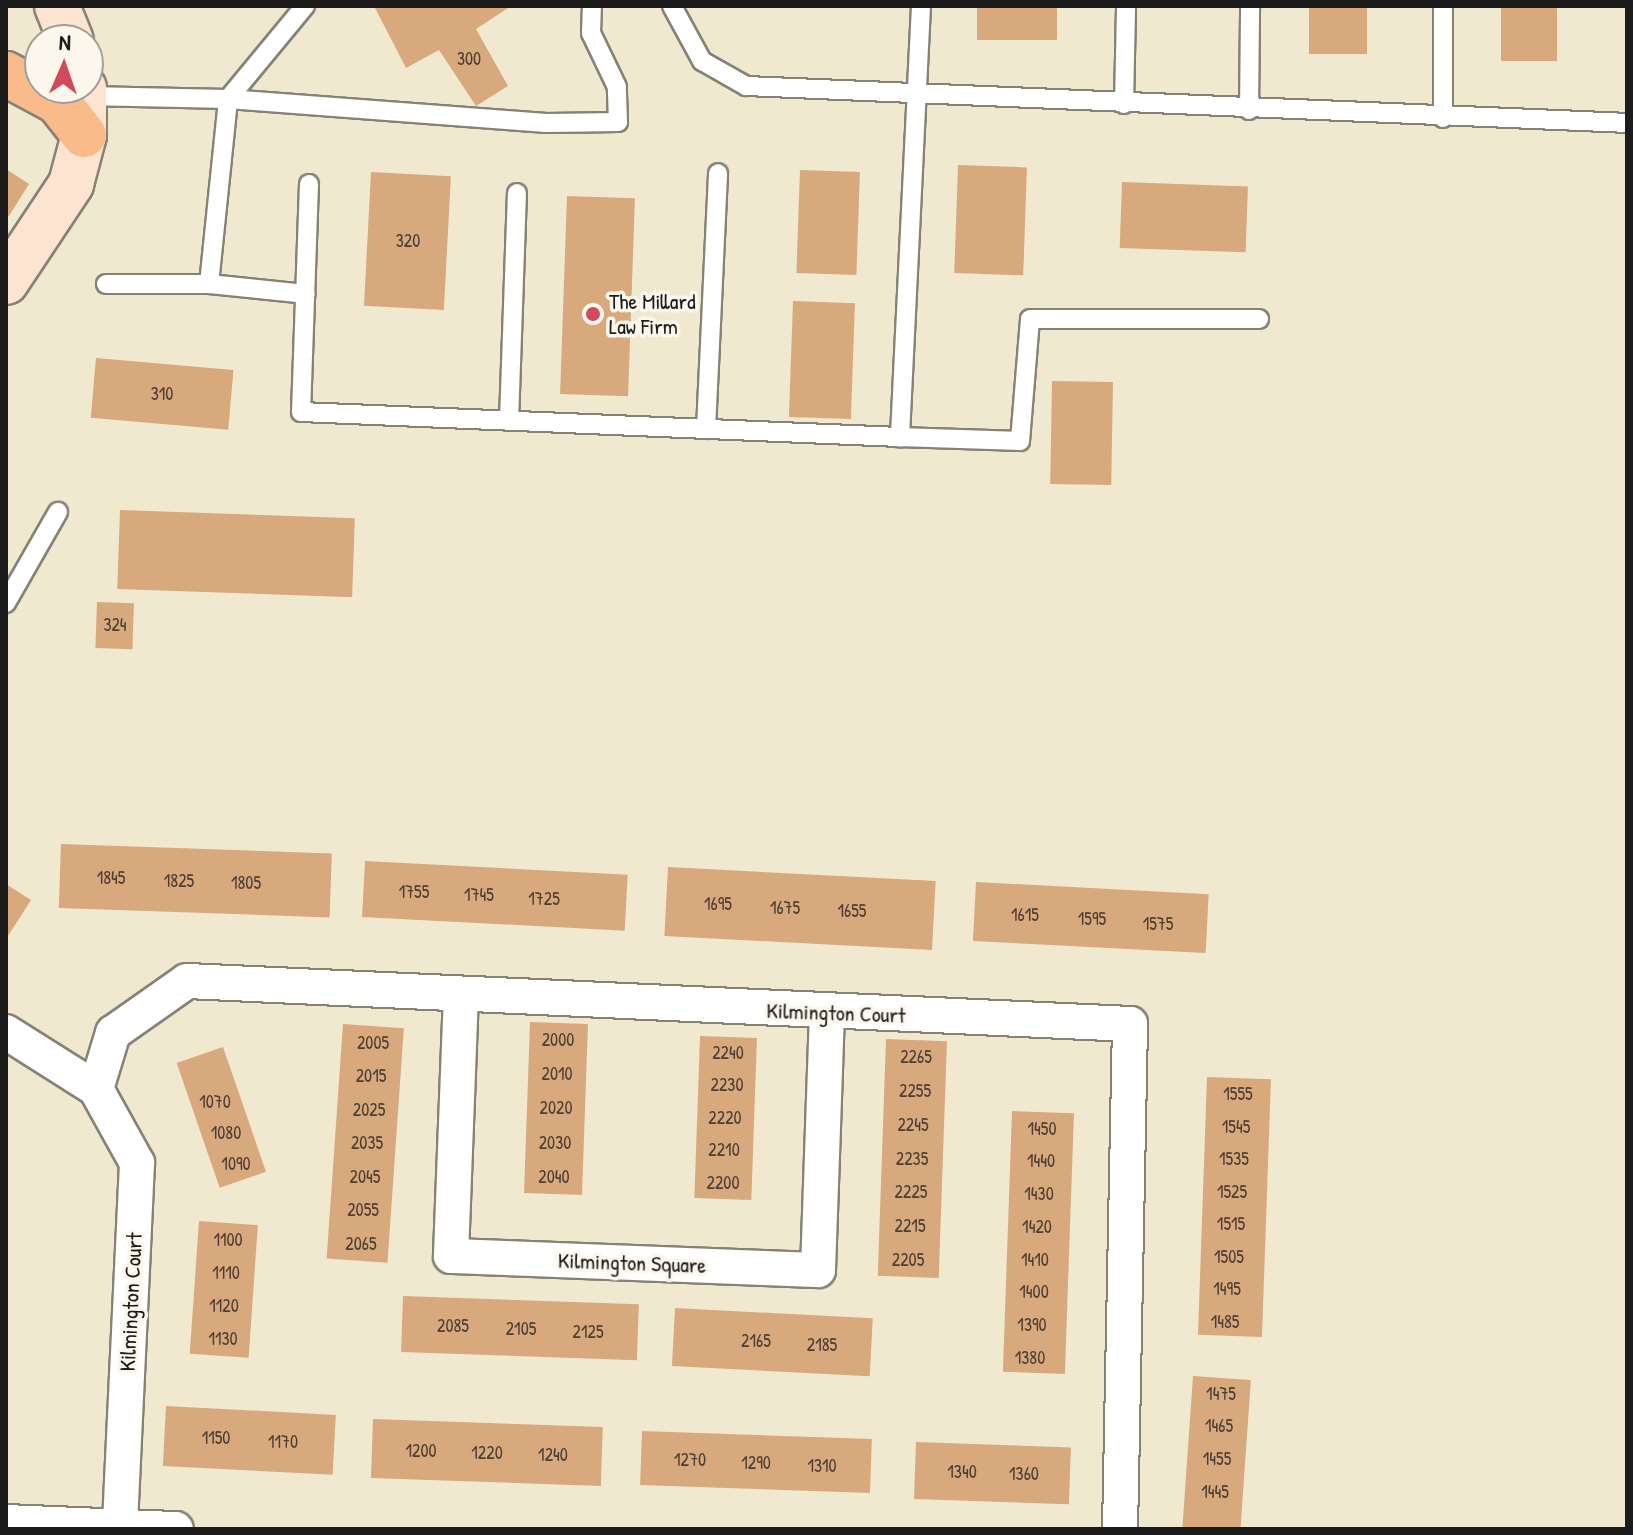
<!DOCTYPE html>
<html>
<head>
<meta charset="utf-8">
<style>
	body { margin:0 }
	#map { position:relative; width:1633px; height:1535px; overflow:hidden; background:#f0e9cf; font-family:"Patrick Hand",sans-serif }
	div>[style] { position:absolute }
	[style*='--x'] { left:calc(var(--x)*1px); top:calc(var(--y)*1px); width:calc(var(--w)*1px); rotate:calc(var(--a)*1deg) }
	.building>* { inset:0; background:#d8a97d; transform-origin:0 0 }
	.roads { filter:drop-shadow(2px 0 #868276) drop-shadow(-2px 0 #868276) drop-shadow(0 2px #868276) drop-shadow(0 -2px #868276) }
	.lane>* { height:18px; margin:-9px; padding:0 9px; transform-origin:9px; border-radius:9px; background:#fff }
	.street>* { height:34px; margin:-17px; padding:0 17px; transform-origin:17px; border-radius:17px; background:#fff }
	.secondary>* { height:44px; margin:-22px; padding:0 22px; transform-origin:22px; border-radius:22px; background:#fde4d1 }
	.highway>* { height:44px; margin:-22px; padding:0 22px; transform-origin:22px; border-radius:22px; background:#fabb8b }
	.dots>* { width:22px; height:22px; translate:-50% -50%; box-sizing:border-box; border:4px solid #fbf7ec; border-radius:50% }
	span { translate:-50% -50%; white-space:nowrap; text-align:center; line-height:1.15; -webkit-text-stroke:7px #fbf7ec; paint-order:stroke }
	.number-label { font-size:18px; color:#4b3f34 }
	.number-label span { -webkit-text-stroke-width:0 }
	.poi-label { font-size:22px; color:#1c1c1c }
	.left { translate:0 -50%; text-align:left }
	.street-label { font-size:22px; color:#1c1c1c }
	.frame { position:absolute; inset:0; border:8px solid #1c1c1c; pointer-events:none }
	.north { position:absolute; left:24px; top:24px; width:80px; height:80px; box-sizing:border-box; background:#fbf7ec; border:2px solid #a29f99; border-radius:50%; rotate:2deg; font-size:22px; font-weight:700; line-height:32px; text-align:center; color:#1c1c1c }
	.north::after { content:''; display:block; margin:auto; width:28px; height:36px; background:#d1495b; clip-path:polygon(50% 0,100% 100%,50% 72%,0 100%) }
</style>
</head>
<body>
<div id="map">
	<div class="building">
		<i style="clip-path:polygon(374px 6px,511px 6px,476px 29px,508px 86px,476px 106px,439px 50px,406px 68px)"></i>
		<i style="left:977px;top:6px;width:80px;height:34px"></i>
		<i style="left:1309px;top:6px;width:58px;height:48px"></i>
		<i style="left:1501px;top:6px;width:56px;height:55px"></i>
		<i style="left:958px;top:165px;width:69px;height:108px;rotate:2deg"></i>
		<i style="clip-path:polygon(6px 169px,29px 184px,9px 216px,6px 214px)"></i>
		<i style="left:800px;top:170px;width:60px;height:103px;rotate:2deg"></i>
		<i style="left:371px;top:172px;width:80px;height:134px;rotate:3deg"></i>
		<i style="left:1122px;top:182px;width:126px;height:66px;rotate:2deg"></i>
		<i style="left:567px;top:196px;width:68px;height:198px;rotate:2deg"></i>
		<i style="left:793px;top:301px;width:62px;height:116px;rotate:2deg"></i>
		<i style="left:96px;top:358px;width:138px;height:60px;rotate:5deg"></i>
		<i style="left:1052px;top:381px;width:61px;height:103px;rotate:1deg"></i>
		<i style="left:120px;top:510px;width:235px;height:79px;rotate:2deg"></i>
		<i style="left:97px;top:602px;width:37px;height:46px;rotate:2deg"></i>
		<i style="left:61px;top:844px;width:271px;height:64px;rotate:2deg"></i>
		<i style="left:365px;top:861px;width:263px;height:56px;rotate:3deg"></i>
		<i style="left:668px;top:867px;width:268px;height:69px;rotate:3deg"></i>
		<i style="left:976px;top:882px;width:233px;height:59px;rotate:3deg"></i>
		<i style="clip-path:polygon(6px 884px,31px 900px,6px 939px)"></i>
		<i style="left:530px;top:1022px;width:58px;height:171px;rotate:2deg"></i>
		<i style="left:343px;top:1024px;width:61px;height:235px;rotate:4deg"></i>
		<i style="left:700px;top:1036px;width:57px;height:162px;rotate:2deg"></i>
		<i style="left:886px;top:1039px;width:61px;height:237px;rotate:2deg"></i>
		<i style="left:223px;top:1047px;width:132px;height:49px;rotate:71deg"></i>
		<i style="left:1207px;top:1077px;width:64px;height:258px;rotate:2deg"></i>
		<i style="left:1012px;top:1111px;width:62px;height:261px;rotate:2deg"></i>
		<i style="left:199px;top:1221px;width:59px;height:133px;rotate:4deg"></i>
		<i style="left:403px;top:1296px;width:236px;height:56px;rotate:2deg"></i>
		<i style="left:675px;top:1308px;width:198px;height:58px;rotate:3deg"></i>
		<i style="left:1193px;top:1376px;width:58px;height:153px;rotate:4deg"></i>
		<i style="left:166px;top:1406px;width:170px;height:60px;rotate:3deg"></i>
		<i style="left:373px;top:1419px;width:230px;height:59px;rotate:2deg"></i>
		<i style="left:642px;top:1431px;width:230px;height:54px;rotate:2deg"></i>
		<i style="left:916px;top:1442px;width:155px;height:57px;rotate:2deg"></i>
	</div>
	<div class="roads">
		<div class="lane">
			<i style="--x:672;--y:6;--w:63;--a:61.4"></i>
			<i style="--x:702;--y:61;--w:51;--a:29.6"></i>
			<i style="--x:746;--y:86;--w:882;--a:2.4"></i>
			<i style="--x:921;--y:6;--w:432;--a:92.8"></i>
			<i style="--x:900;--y:437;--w:120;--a:1.9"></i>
			<i style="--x:1020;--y:441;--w:122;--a:-85.3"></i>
			<i style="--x:1030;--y:319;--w:229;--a:0"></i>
			<i style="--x:86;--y:96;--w:142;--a:1.2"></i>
			<i style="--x:228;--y:99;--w:319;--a:4.3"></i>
			<i style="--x:546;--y:123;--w:72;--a:-0.8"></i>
			<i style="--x:618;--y:122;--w:35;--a:-92"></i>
			<i style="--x:617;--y:87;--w:60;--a:-115.7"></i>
			<i style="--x:591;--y:33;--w:27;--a:-88"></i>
			<i style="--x:1124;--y:104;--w:98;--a:-88.8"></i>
			<i style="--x:1249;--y:110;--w:104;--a:-89.4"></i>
			<i style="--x:1443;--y:118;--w:112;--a:-90"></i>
			<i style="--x:309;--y:184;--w:228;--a:92"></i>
			<i style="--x:301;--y:412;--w:600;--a:2.39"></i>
			<i style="--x:106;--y:284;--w:103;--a:0"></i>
			<i style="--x:209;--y:284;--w:186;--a:-84.1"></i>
			<i style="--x:228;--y:99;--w:121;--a:-50.4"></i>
			<i style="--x:209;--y:284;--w:97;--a:5.9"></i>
			<i style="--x:509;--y:421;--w:228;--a:-88"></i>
			<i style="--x:706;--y:429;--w:256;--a:-87.3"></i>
			<i style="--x:6;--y:603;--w:105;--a:-60.3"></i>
		</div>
		<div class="street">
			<i style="--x:461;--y:994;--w:262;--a:92.2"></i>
			<i style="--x:451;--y:1256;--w:367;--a:2.2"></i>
			<i style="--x:818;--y:1270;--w:257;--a:-88"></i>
			<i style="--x:6;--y:1032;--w:107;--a:32.3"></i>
			<i style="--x:96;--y:1089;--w:59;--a:-73.1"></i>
			<i style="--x:113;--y:1033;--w:90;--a:-35.1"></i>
			<i style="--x:187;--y:981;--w:944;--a:2.61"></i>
			<i style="--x:1130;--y:1024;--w:505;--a:91.13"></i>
			<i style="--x:96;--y:1089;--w:85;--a:61"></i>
			<i style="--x:137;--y:1163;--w:364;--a:92.7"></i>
			<i style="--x:6;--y:1522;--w:170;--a:2.4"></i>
		</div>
		<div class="secondary">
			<i style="--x:57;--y:6;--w:37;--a:68"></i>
			<i style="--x:6;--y:282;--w:118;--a:-56.4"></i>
			<i style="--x:71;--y:184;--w:51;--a:-75.1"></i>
			<i style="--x:84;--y:135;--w:47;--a:-90"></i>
		</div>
		<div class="highway">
			<i style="--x:6;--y:74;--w:59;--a:28.3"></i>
			<i style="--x:58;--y:102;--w:42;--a:51.8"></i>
		</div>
	</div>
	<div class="dots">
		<i style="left:593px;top:314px;background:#d1495b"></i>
	</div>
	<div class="number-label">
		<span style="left:469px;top:59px">300</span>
		<span style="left:408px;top:241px">320</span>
		<span style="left:162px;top:394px">310</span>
		<span style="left:115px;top:625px">324</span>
		<span style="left:111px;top:878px">1845</span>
		<span style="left:179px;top:881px">1825</span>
		<span style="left:246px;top:883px">1805</span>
		<span style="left:414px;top:892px">1755</span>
		<span style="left:479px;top:895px">1745</span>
		<span style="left:544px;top:899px">1725</span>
		<span style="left:718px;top:904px">1695</span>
		<span style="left:785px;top:908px">1675</span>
		<span style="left:852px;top:911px">1655</span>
		<span style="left:1025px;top:915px">1615</span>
		<span style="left:1092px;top:919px">1595</span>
		<span style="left:1158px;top:924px">1575</span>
		<span style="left:558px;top:1040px">2000</span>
		<span style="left:373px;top:1043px">2005</span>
		<span style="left:728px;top:1053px">2240</span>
		<span style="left:916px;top:1057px">2265</span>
		<span style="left:557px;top:1074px">2010</span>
		<span style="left:371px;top:1076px">2015</span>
		<span style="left:727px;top:1085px">2230</span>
		<span style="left:915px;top:1091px">2255</span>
		<span style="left:1238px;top:1094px">1555</span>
		<span style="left:215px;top:1102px">1070</span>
		<span style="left:556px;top:1108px">2020</span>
		<span style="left:369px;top:1110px">2025</span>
		<span style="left:725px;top:1118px">2220</span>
		<span style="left:913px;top:1125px">2245</span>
		<span style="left:1236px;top:1127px">1545</span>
		<span style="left:1042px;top:1129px">1450</span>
		<span style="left:226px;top:1133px">1080</span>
		<span style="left:367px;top:1143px">2035</span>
		<span style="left:555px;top:1143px">2030</span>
		<span style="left:724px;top:1150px">2210</span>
		<span style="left:912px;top:1159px">2235</span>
		<span style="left:1234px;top:1159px">1535</span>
		<span style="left:1041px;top:1161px">1440</span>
		<span style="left:236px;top:1164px">1090</span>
		<span style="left:365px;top:1177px">2045</span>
		<span style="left:554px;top:1177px">2040</span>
		<span style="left:723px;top:1183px">2200</span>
		<span style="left:911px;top:1192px">2225</span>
		<span style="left:1232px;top:1192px">1525</span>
		<span style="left:1039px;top:1194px">1430</span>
		<span style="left:363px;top:1210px">2055</span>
		<span style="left:1231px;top:1224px">1515</span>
		<span style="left:910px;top:1226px">2215</span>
		<span style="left:1037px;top:1227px">1420</span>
		<span style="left:228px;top:1240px">1100</span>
		<span style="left:361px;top:1244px">2065</span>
		<span style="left:1229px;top:1257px">1505</span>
		<span style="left:908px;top:1260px">2205</span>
		<span style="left:1035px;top:1260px">1410</span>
		<span style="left:226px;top:1273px">1110</span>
		<span style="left:1227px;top:1289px">1495</span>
		<span style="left:1034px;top:1292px">1400</span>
		<span style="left:224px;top:1306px">1120</span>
		<span style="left:1225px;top:1322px">1485</span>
		<span style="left:1032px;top:1325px">1390</span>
		<span style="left:453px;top:1326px">2085</span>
		<span style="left:521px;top:1329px">2105</span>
		<span style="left:588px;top:1332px">2125</span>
		<span style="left:223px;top:1339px">1130</span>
		<span style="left:756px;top:1341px">2165</span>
		<span style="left:822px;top:1345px">2185</span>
		<span style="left:1030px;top:1358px">1380</span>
		<span style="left:1221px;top:1394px">1475</span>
		<span style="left:1219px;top:1426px">1465</span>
		<span style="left:216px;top:1438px">1150</span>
		<span style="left:283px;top:1442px">1170</span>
		<span style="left:421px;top:1451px">1200</span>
		<span style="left:487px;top:1453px">1220</span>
		<span style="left:553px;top:1455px">1240</span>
		<span style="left:1217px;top:1459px">1455</span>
		<span style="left:690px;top:1460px">1270</span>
		<span style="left:756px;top:1463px">1290</span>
		<span style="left:822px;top:1466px">1310</span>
		<span style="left:962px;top:1472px">1340</span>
		<span style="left:1024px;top:1474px">1360</span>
		<span style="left:1215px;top:1492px">1445</span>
	</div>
	<div class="poi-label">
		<span class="left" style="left:609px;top:314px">The Millard<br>Law Firm</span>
	</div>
	<div class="street-label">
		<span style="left:836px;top:1013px;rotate:2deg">Kilmington Court</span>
		<span style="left:632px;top:1263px;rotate:2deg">Kilmington Square</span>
		<span style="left:131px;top:1302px;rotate:-87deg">Kilmington Court</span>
	</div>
	<div class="frame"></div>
	<div class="north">N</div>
</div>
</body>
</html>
